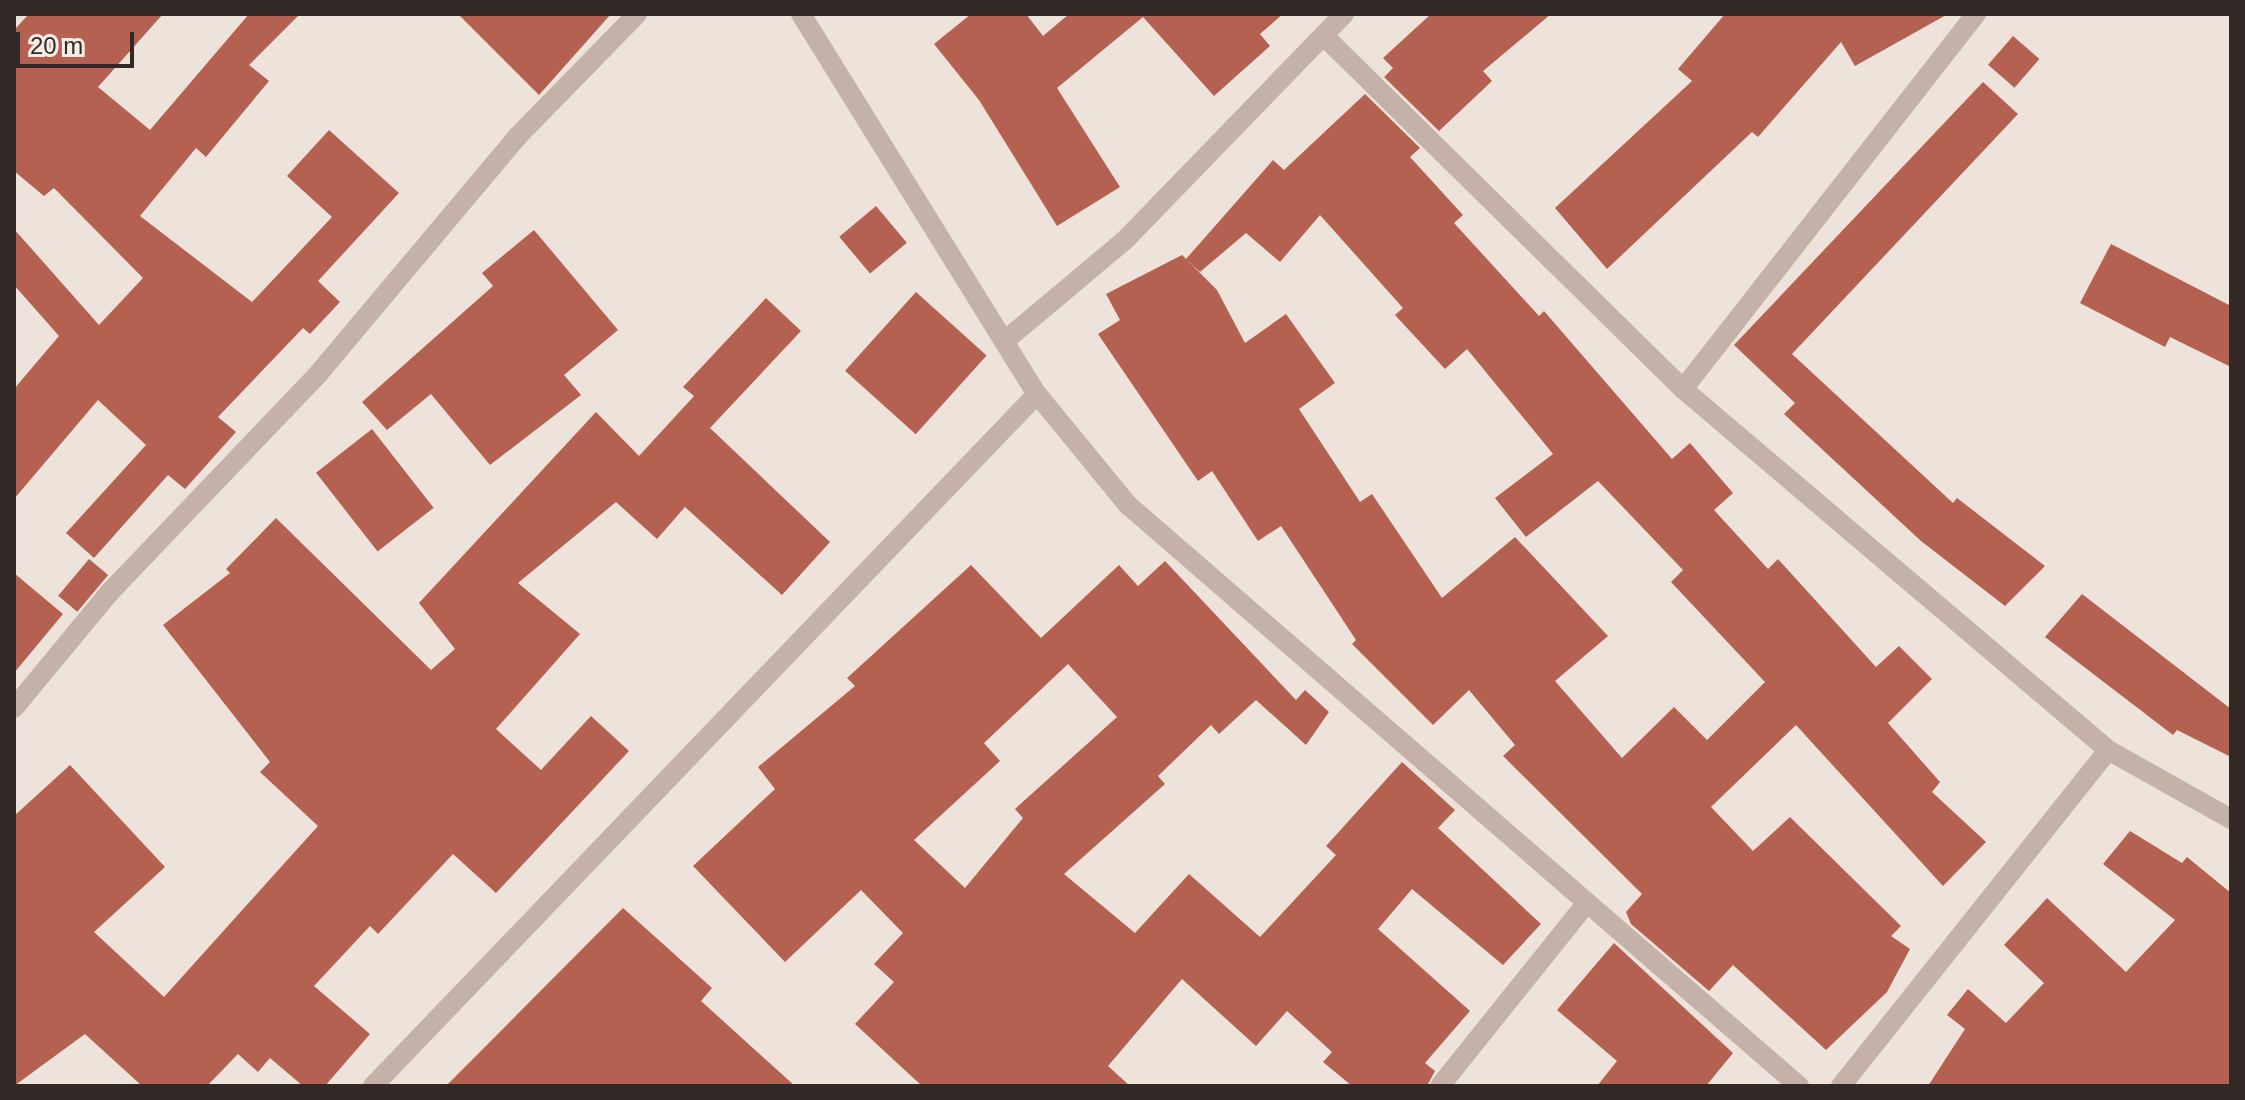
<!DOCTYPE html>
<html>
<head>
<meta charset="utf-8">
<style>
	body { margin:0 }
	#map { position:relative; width:2245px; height:1100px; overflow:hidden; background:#ede3da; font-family:Arial,sans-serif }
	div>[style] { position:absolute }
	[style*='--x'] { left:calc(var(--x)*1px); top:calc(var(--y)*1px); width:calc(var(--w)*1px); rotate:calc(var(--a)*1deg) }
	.building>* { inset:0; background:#b56151; transform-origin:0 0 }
	.minor>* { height:20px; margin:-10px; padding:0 10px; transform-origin:10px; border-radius:10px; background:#c4b2a8 }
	span { translate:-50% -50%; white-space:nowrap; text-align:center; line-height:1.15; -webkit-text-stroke:6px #f6ede6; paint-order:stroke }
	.frame { position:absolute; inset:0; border:16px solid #322927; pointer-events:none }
	.scale { position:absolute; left:16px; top:32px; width:118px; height:36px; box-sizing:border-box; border:4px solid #322927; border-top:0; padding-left:10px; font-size:24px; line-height:28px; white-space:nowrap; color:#322927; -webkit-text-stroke:6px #f6ede6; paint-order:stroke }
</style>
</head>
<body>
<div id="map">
	<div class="building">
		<i style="clip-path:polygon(29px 14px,163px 14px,98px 87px,150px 130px,249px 14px,300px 14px,249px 65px,269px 81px,206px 157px,196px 148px,140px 216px,252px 302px,332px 217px,287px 176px,329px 130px,399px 193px,318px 281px,340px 302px,310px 334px,303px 328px,218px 417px,236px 432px,185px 489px,168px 475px,94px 558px,66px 533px,146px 445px,98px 400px,14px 499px,14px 389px,59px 336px,14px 285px,14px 229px,99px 325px,143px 278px,54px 188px,44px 196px,14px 171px,14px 30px)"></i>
		<i style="clip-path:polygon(458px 14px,611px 14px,539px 95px)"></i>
		<i style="clip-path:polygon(971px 14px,1026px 14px,1043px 36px,1069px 14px,1283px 14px,1260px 34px,1270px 46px,1214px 96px,1143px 17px,1057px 88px,1120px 187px,1057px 226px,979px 100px,934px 44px)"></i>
		<i style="clip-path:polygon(1431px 14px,1551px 14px,1483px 71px,1492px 81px,1439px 131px,1384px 77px,1393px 68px,1383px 58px)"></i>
		<i style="clip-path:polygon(1725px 14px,1948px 14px,1855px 66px,1841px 42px,1758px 137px,1752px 132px,1607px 269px,1555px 208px,1692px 81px,1678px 69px)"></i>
		<i style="left:2013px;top:36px;width:35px;height:38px;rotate:41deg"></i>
		<i style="clip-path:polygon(1983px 82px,2018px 114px,1792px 354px,1953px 503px,1957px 498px,2045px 566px,2005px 606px,1921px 541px,1784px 414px,1795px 403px,1734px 345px)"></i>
		<i style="clip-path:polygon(1365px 94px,1420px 148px,1410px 157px,1463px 215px,1454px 223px,1539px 316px,1544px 311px,1672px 459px,1690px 443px,1733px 493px,1714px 510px,1768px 569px,1778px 559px,1876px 667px,1899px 646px,1932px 679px,1888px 723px,1940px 782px,1932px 792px,1986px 842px,1943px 886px,1796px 725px,1711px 807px,1753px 851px,1790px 817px,1901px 926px,1891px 936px,1910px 949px,1887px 992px,1826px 1050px,1733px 965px,1709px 991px,1631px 924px,1626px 912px,1642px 894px,1503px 756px,1515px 745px,1469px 690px,1433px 725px,1352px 644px,1356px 640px,1281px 526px,1258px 541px,1212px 471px,1198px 481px,1098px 334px,1120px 320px,1106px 294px,1182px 255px,1217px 290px,1245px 343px,1286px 314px,1335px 383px,1299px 409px,1360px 502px,1372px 494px,1442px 598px,1515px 537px,1608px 636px,1555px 681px,1622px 758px,1674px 707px,1707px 740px,1765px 682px,1671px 582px,1683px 570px,1598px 481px,1526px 537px,1495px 498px,1553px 454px,1467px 349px,1445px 369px,1395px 315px,1403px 308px,1320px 215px,1280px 262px,1246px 233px,1200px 272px,1186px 259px,1273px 160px,1284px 170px)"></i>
		<i style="left:876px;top:206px;width:48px;height:48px;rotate:50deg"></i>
		<i style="clip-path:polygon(534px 230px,618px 330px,564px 375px,581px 395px,490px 465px,431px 394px,387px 430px,362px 402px,493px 286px,482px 273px)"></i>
		<i style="clip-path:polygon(2111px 244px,2231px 306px,2231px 367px,2170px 337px,2165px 347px,2080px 303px)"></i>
		<i style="left:916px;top:292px;width:95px;height:106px;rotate:42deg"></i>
		<i style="clip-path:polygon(766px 298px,801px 331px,710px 428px,830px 542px,782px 595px,685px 507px,657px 539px,616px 502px,518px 583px,580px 634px,496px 729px,541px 770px,591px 716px,629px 751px,496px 893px,453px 854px,378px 934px,370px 926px,314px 986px,370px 1034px,325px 1086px,303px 1086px,270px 1058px,258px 1072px,238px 1054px,207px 1086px,142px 1086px,85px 1034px,14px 1086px,14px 816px,70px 765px,165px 867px,94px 932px,164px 997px,318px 826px,260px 772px,270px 762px,163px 625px,230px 573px,226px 569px,276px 518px,431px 670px,455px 649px,419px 603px,596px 412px,639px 456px,694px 396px,683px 387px)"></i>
		<i style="left:372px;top:429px;width:100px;height:71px;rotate:52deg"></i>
		<i style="left:89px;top:559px;width:25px;height:48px;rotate:40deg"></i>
		<i style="clip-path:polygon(evenodd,1165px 561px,1296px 700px,1305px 690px,1329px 712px,1306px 745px,1256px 700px,1219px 734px,1211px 725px,1158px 776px,1165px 784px,1064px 874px,1135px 933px,1189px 874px,1260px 937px,1336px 855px,1326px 846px,1402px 762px,1455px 810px,1438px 828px,1541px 924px,1503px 965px,1412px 889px,1378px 929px,1470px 1011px,1425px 1063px,1435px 1071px,1427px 1086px,1352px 1086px,1323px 1062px,1332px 1052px,1287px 1011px,1256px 1046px,1182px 979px,1108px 1066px,1130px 1086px,922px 1086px,855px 1024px,894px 982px,874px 964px,903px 933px,861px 890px,785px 962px,693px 866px,775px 789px,758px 767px,855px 686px,847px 678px,971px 565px,1041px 638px,1119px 565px,1138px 586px,1165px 561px,1068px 664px,1117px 717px,1015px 809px,1023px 818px,965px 888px,914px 840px,1000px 761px,984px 743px,1068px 664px)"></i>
		<i style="clip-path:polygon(14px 573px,63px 614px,14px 673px)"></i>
		<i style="clip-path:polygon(2082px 594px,2231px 709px,2231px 757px,2177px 730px,2173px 735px,2045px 637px)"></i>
		<i style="clip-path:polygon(2130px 831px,2182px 863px,2187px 857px,2231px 893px,2231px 1086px,1928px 1086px,1965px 1029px,1947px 1015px,1968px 989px,2006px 1023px,2044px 983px,2004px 945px,2047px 898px,2126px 972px,2175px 920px,2103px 864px)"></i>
		<i style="clip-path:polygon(623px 908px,712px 988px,701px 1001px,795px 1086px,446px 1086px)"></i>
		<i style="clip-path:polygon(1614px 943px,1733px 1053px,1706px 1086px,1597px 1086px,1617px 1061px,1557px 1010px)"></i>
	</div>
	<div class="minor">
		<i style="--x:801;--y:14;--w:447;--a:58.2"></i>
		<i style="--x:1037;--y:394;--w:144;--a:50.7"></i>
		<i style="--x:1128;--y:505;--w:888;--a:40.89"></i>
		<i style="--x:1325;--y:37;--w:502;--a:44.52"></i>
		<i style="--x:1683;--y:389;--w:558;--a:40.34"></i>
		<i style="--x:2108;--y:750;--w:141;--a:29.3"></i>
		<i style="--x:1007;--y:339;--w:155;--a:-40"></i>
		<i style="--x:1126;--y:239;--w:313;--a:-45.9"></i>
		<i style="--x:1683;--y:389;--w:476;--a:-52"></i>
		<i style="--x:14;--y:708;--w:149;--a:-50.4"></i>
		<i style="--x:109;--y:593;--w:304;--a:-46.3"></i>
		<i style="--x:319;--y:373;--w:308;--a:-50"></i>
		<i style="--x:517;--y:137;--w:172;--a:-45.7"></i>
		<i style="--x:373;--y:1086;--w:959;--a:-46.18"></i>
		<i style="--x:1440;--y:1086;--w:233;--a:-51.3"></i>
		<i style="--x:1841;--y:1086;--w:429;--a:-51.5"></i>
	</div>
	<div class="frame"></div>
	<div class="scale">20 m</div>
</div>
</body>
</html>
